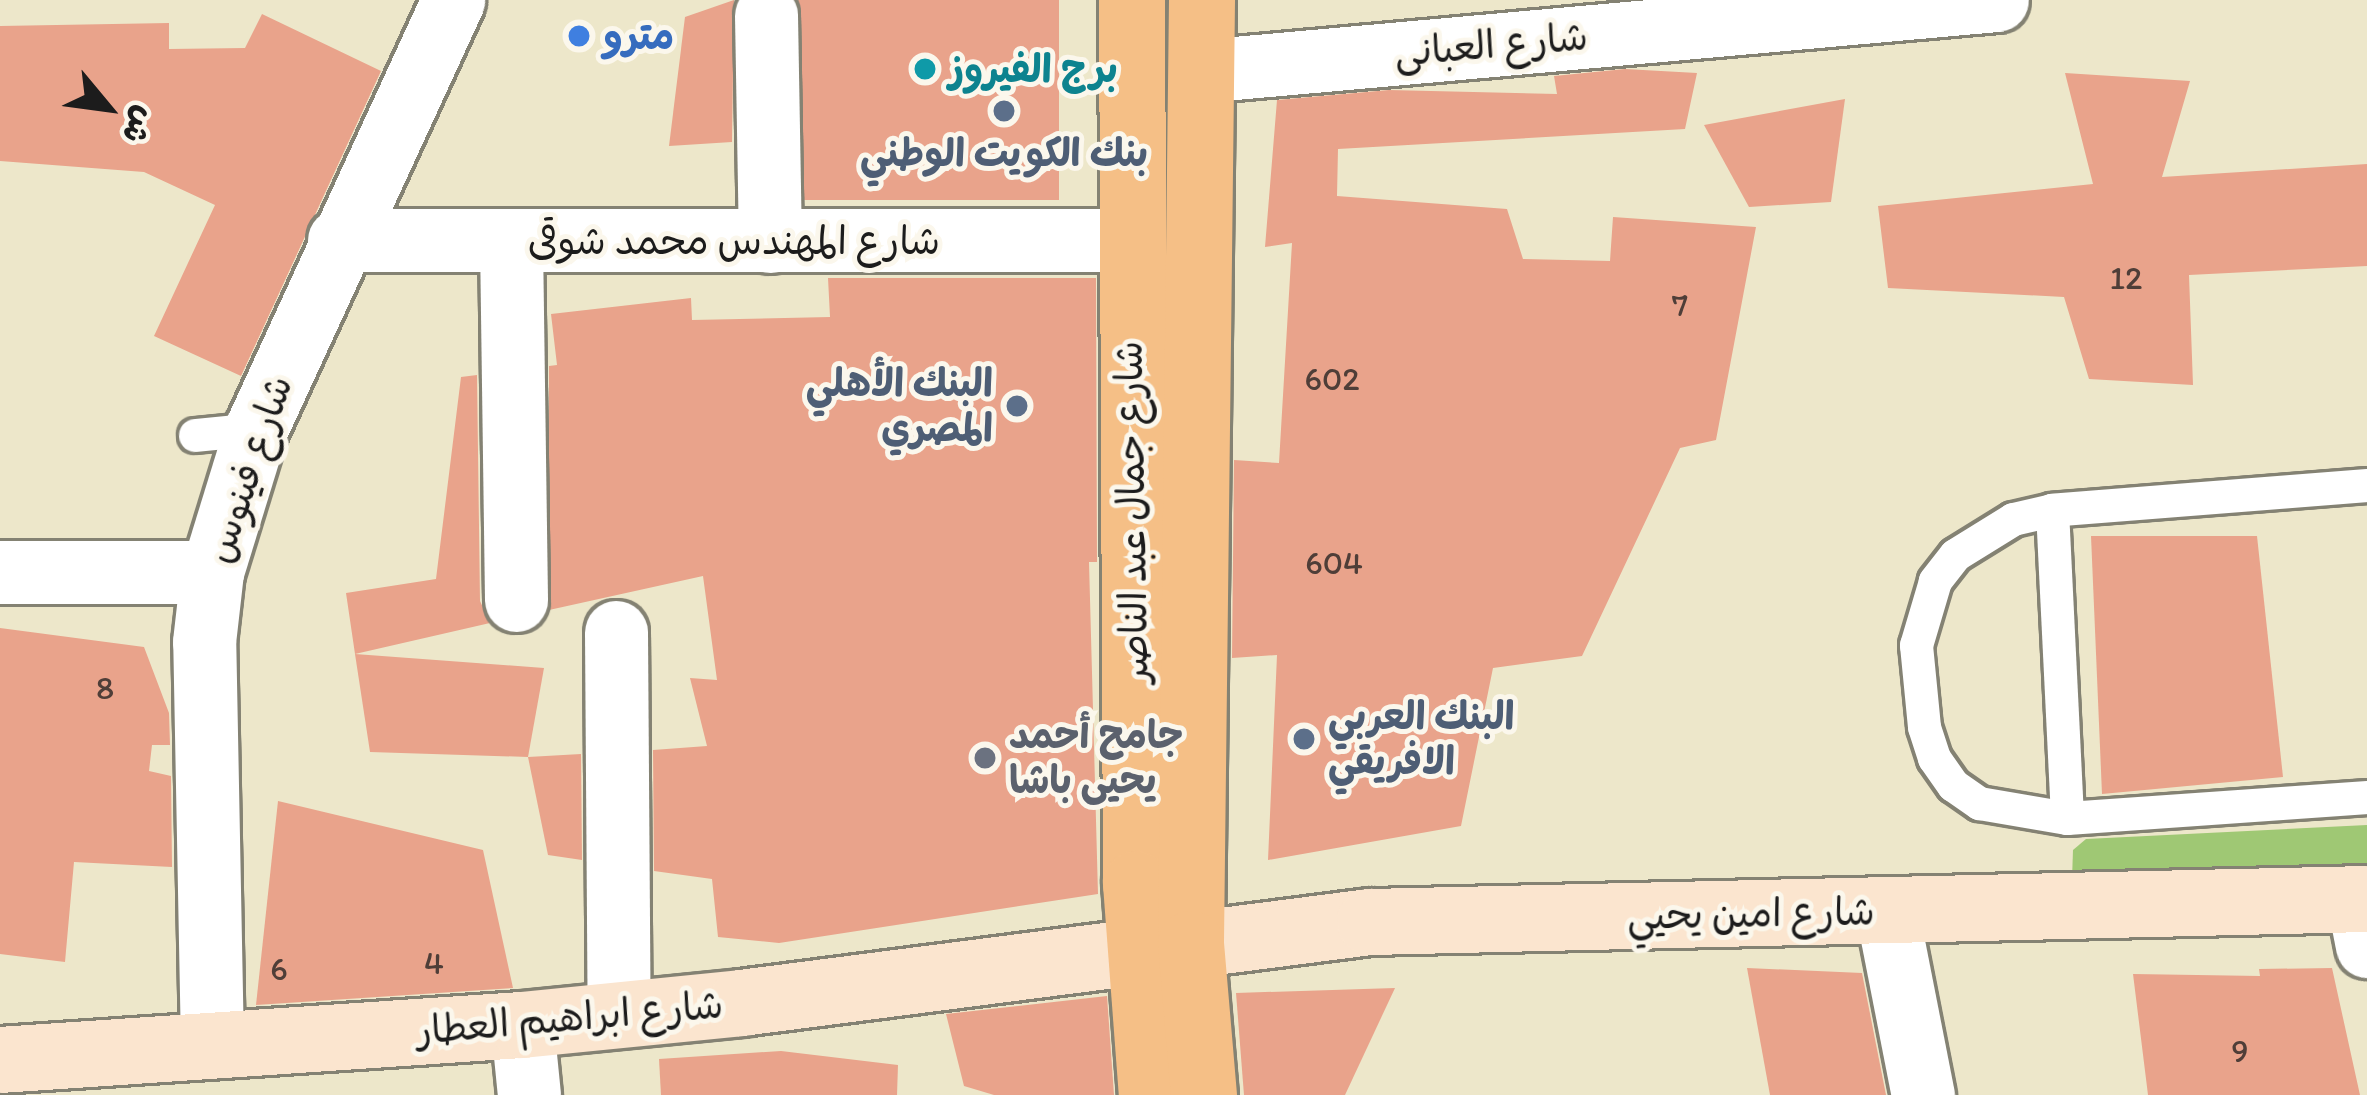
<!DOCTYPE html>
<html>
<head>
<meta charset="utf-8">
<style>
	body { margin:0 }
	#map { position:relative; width:2367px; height:1095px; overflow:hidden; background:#ede7ca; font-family:Itim,"Playpen Sans Arabic",sans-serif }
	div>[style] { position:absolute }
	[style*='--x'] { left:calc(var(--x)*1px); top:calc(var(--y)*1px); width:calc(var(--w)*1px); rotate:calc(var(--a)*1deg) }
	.green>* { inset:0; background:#9fc874 }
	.building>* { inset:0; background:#e9a38b; transform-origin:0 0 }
	.roads { filter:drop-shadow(3px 0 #848273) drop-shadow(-3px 0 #848273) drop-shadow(0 3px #848273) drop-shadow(0 -3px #848273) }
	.lane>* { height:33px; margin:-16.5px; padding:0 16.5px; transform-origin:16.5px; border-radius:16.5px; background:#fff }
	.street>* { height:63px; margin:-31.5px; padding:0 31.5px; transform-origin:31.5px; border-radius:31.5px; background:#fff }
	.secondary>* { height:66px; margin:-33px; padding:0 33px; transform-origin:33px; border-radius:33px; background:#fbe5cf }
	.primary>* { height:66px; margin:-33px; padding:0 33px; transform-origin:33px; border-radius:33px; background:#f5bf86 }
	.dots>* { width:33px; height:33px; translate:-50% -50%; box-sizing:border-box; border:6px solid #fbf7ec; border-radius:50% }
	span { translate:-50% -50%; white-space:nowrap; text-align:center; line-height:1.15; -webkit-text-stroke:10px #fbf7ec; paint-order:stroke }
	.number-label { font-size:33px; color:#4f3e38 }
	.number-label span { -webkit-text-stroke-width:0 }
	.shop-label { font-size:39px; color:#366cbe; font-weight:700 }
	.left { translate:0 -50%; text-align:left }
	.street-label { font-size:39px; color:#1c1c1c }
	.culture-label { font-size:39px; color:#0d838f; font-weight:700 }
	.service-label { font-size:39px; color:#4e5e75; font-weight:700 }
	.right { translate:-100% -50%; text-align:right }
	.worship-label { font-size:39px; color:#5b616d; font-weight:700 }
	.north { position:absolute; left:48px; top:48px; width:120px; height:120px; -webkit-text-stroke:9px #fbf7ec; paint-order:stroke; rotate:119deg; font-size:33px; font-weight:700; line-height:48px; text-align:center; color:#1c1c1c }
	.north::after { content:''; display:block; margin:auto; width:42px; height:54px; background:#1c1c1c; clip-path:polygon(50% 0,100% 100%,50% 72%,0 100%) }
</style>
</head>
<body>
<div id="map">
	<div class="green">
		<i style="clip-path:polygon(2367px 825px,2367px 872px,2072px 879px,2073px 850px,2086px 839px)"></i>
	</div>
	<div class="building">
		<i style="clip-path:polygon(734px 0,732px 142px,669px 146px,685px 17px)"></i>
		<i style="left:798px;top:0;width:261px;height:200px"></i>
		<i style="clip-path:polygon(262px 14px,381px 71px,241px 376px,154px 336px,215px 205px,144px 172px,0 161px,0 26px,169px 23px,169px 49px,245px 48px)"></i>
		<i style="clip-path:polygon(1625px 69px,1697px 73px,1685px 129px,1338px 149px,1337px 196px,1507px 209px,1523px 259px,1610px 261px,1613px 217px,1756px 227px,1716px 440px,1680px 448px,1582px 656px,1493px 668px,1461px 826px,1268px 860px,1277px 655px,1232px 658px,1234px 460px,1279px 463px,1292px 243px,1265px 247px,1277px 100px,1389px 90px,1557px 94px,1554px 76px)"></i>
		<i style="clip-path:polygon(2065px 73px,2190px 81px,2162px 177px,2367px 164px,2367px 266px,2189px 275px,2193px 385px,2089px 379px,2064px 297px,1888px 288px,1878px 206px,2093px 184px)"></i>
		<i style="clip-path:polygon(1845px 99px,1831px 202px,1749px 207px,1704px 125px)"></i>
		<i style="clip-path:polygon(828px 278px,1096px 278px,1097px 562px,1089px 562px,1098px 894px,779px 943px,718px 937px,712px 879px,654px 871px,653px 750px,707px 746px,690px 678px,717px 680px,703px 576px,549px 610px,549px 366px,557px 365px,551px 314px,691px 298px,692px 320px,830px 317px)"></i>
		<i style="clip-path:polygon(477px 375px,480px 601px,490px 623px,355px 654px,346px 593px,436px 579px,461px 377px)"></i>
		<i style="clip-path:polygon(2091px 536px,2257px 536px,2283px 777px,2102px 794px)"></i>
		<i style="clip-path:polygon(0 628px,144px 647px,169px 713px,170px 745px,152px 745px,149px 771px,171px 776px,172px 867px,74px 862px,65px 962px,0 954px)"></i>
		<i style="clip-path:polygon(355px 654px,544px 668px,528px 757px,370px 752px)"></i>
		<i style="clip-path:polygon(581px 754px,582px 860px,548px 855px,528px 757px)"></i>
		<i style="clip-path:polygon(278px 801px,483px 850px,513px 988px,256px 1005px)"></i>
		<i style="clip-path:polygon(1747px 968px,1862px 973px,1886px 1095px,1770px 1095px)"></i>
		<i style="clip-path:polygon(2332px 968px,2360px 1095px,2148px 1095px,2133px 974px,2260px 976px,2259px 969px)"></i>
		<i style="clip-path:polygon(1395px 988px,1345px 1095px,1244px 1095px,1236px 993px)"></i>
		<i style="clip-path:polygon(1107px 996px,1114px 1095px,994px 1095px,964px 1086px,946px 1014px)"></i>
		<i style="clip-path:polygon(781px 1051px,898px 1065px,897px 1095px,661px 1095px,659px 1059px)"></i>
	</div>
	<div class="roads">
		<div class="lane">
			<i style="--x:195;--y:435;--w:61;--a:-5.6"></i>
			<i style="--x:2367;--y:485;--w:316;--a:175.5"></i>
			<i style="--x:2052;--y:510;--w:40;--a:167"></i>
			<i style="--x:2013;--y:519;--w:68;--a:148.2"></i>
			<i style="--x:1955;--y:555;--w:33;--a:128"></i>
			<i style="--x:1935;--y:581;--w:67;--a:106.5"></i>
			<i style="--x:1916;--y:645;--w:82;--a:84.4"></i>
			<i style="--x:1924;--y:727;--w:33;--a:72"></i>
			<i style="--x:1934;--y:758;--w:33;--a:55"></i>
			<i style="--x:1953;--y:785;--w:32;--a:35"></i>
			<i style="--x:1979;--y:803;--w:89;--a:9.7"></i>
			<i style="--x:2067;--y:818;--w:301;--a:-4"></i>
			<i style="--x:2052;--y:510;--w:308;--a:87.2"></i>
		</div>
		<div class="street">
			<i style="--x:766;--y:15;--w:226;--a:89"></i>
			<i style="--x:1201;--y:71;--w:799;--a:-5.1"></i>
			<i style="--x:339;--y:240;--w:790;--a:0"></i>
			<i style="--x:511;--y:241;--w:359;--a:89.2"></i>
			<i style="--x:0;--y:572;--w:212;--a:0"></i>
			<i style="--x:616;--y:632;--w:382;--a:89.6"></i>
			<i style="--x:2358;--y:900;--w:47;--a:78.9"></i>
			<i style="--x:1887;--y:912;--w:187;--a:78.9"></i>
			<i style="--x:522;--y:1025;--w:70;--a:84.3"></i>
			<i style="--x:212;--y:1046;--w:404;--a:-91.1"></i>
			<i style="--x:204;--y:642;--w:70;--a:-83.5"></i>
			<i style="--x:212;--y:572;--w:150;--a:-72.9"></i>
			<i style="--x:256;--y:429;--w:472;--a:-65.3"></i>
		</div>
		<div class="secondary">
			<i style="--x:0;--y:1060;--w:523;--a:-3.84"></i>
			<i style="--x:522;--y:1025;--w:220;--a:-5.7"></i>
			<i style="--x:741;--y:1003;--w:634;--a:-7.34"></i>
			<i style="--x:1370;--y:922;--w:997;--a:-1.32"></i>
		</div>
		<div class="primary">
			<i style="--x:1132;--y:0;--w:884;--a:89.74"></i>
			<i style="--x:1136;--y:884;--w:212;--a:85.7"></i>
			<i style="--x:1202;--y:0;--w:944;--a:90.67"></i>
			<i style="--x:1191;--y:944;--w:152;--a:85.1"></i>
		</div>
	</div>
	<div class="dots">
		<i style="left:579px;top:36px;background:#3f7fe0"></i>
		<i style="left:925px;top:69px;background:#0f9aa8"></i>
		<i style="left:1004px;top:111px;background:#5c6f8a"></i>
		<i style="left:1017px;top:406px;background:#5c6f8a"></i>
		<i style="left:1304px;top:739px;background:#5c6f8a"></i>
		<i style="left:985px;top:758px;background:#6b7280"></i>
	</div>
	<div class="number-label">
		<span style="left:2126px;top:278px">12</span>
		<span style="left:1680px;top:305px">7</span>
		<span style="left:1332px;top:379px">602</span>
		<span style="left:1334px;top:563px">604</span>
		<span style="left:105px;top:688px">8</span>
		<span style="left:434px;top:963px">4</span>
		<span style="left:279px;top:969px">6</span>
		<span style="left:2240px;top:1051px">9</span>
	</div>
	<div class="shop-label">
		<span class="left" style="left:603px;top:36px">مترو</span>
	</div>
	<div class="street-label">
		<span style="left:1491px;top:45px;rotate:-5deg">شارع العبانى</span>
		<span style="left:734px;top:241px">شارع المهندس محمد شوقى</span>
		<span style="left:249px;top:469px;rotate:-71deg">شارع فينوس</span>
		<span style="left:1132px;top:512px;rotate:-91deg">شارع جمال عبد الناصر</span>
		<span style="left:1751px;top:914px;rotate:-1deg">شارع امين يحيي</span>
		<span style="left:570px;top:1018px;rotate:-5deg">شارع ابراهيم العطار</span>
	</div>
	<div class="culture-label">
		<span class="left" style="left:949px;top:69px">برج الفيروز</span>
	</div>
	<div class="service-label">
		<span style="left:1004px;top:153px">بنك الكويت الوطني</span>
		<span class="right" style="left:993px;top:406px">البنك الأهلي<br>المصري</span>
		<span class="left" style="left:1328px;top:739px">البنك العربي<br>الافريقي</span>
	</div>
	<div class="worship-label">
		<span class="left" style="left:1009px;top:758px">جامح أحمد<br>يحيى باشا</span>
	</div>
	<div class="north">ش</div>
</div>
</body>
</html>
